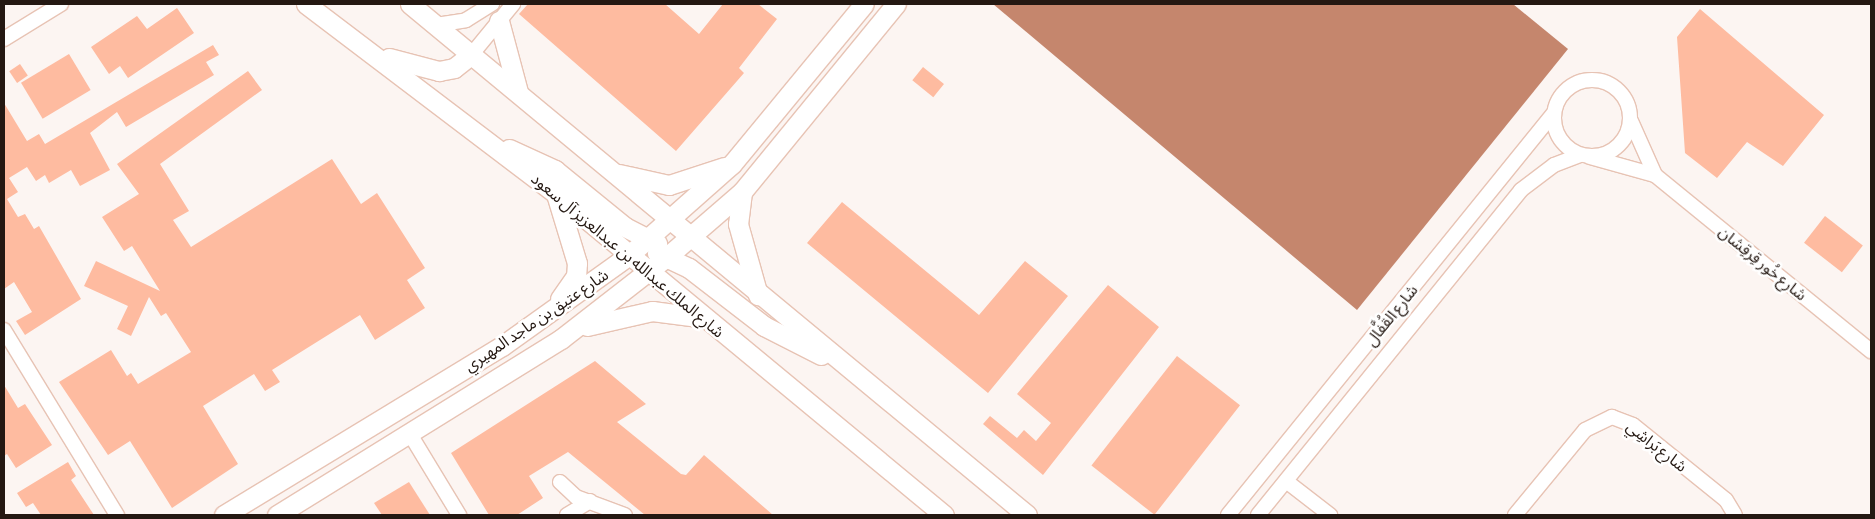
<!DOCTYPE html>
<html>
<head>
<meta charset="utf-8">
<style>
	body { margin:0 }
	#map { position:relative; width:1875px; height:519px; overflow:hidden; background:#fcf5f2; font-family:"Asap Condensed","Noto Sans Arabic",sans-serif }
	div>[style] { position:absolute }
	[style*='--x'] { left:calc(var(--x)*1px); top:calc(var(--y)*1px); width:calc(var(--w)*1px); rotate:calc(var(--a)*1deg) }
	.water>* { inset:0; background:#c5866d }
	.building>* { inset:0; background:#febba0; transform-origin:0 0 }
	.roads { filter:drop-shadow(1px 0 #e7c3b4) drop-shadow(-1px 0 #e7c3b4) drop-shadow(0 1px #e7c3b4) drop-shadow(0 -1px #e7c3b4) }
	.street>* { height:14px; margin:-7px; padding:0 7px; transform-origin:7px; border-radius:7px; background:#fff }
	.street>.ring { margin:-7px; padding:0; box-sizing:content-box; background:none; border:14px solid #fff; border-radius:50% }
	.secondary>* { height:19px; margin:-9.5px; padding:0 9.5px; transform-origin:9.5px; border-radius:9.5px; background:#fff }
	span { translate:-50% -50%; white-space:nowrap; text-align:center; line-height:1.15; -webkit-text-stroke:5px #fff; paint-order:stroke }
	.street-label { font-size:16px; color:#241812 }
	.frame { position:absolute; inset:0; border:5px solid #241812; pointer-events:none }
</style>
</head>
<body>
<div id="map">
	<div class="water">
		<i style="clip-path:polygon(993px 4px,1513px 4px,1568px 49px,1357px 310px)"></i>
	</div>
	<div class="building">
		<i style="clip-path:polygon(528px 4px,665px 4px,699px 34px,723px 4px,758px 4px,777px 19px,739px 68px,744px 73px,676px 151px,519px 14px)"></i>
		<i style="clip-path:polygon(177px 8px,194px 33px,128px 78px,120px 66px,109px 74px,91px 47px,137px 16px,147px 29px)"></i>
		<i style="clip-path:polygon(1700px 9px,1824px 115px,1783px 166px,1747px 142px,1717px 178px,1685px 153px,1677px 37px)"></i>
		<i style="clip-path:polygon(213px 45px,219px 55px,206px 62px,214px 75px,126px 127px,117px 112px,90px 133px,110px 170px,80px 186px,71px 170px,49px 183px,45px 175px,36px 181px,27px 167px,9px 178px,18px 192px,7px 199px,18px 217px,25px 214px,34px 229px,39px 226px,81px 299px,25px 335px,16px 321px,32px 312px,14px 282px,4px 289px,4px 103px,27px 141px,39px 134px,45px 144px)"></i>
		<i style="left:69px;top:54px;width:42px;height:56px;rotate:59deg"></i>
		<i style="left:20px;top:64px;width:14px;height:13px;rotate:56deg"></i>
		<i style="left:923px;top:67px;width:27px;height:17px;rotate:39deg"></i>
		<i style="clip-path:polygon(248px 71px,262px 90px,160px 164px,189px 211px,173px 220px,191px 247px,332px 159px,361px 204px,377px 193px,425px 268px,407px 280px,425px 308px,375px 340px,360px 315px,272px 370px,280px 382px,265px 391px,254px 374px,203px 406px,238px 464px,172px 508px,130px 441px,108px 455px,59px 382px,111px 350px,127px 376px,131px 373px,138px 384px,191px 352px,166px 313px,161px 316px,149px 297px,131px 336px,117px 329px,128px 306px,84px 286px,96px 261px,160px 291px,132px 246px,124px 251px,102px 217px,139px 194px,117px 164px)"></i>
		<i style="clip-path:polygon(842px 202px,979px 315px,1025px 261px,1068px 296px,988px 393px,807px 243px)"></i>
		<i style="left:1825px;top:216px;width:48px;height:34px;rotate:38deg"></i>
		<i style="clip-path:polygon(1108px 285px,1159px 327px,1043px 475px,983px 424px,990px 416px,1017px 438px,1024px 430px,1036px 441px,1051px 423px,1017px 394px)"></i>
		<i style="left:1177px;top:356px;width:80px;height:139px;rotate:38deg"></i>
		<i style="clip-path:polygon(595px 361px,646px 404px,617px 422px,681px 474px,686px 475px,704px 455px,773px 515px,645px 515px,568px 452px,529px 476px,543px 498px,517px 515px,489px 515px,451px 453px)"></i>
		<i style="clip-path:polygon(4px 385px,18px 408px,25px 404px,52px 445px,16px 468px,7px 454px,4px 456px)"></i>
		<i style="clip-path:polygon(68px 462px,76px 476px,71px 480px,94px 515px,41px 515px,33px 503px,26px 507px,17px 493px)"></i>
		<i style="clip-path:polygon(409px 482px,430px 515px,382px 515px,374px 503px)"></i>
	</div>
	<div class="roads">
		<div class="street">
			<i style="--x:436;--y:25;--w:30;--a:-9"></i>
			<i style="--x:466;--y:20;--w:31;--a:-32"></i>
			<i style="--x:4;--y:39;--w:67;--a:-31.6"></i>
			<i style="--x:472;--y:54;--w:65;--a:-50.6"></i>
			<i class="ring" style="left:1554px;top:80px;width:62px;height:62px"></i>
			<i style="--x:1631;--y:121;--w:59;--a:66"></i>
			<i style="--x:1590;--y:157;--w:67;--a:15.5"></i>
			<i style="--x:1655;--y:175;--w:279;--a:39.2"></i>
			<i style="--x:4;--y:330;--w:217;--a:58.6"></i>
			<i style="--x:410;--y:434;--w:95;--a:58.8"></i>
			<i style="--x:1286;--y:481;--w:56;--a:37.7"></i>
			<i style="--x:560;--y:482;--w:22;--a:43"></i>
			<i style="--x:576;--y:497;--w:52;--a:20.2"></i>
			<i style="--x:567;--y:515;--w:27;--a:-31"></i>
			<i style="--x:1228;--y:515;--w:516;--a:-50.98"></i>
			<i style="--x:1258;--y:515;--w:418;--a:-51"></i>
			<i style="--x:1521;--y:190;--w:41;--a:-37.1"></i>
			<i style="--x:1554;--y:165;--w:28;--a:-21"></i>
			<i style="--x:1515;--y:515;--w:110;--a:-50.5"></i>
			<i style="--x:1585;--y:430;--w:30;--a:-26"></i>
			<i style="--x:1612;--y:417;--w:22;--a:21"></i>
			<i style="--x:1633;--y:425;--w:119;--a:38.9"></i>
			<i style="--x:1726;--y:500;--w:17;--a:59"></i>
		</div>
		<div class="secondary">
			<i style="--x:306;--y:4;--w:313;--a:37.2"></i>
			<i style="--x:555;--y:193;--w:505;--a:39.62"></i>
			<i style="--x:410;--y:4;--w:801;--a:39.63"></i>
			<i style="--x:499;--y:21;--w:73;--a:75"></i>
			<i style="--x:389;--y:58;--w:52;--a:14.6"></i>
			<i style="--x:439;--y:71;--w:15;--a:-11"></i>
			<i style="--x:454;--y:68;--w:23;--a:-38"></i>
			<i style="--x:509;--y:149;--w:51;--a:24.5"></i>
			<i style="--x:555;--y:170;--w:90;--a:39.2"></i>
			<i style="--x:625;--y:227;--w:36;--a:27"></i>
			<i style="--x:619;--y:174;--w:51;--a:12.4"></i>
			<i style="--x:669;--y:185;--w:58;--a:-18.1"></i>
			<i style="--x:742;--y:192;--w:32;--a:97"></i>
			<i style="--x:738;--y:224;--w:74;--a:74.3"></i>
			<i style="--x:556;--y:194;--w:72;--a:73.1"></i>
			<i style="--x:577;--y:263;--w:13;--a:94"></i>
			<i style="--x:576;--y:276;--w:28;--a:125"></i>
			<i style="--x:657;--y:253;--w:35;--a:25"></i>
			<i style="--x:689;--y:268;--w:95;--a:37.7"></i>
			<i style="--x:764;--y:326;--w:64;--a:27"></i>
			<i style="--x:587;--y:326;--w:67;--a:-13"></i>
			<i style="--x:652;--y:311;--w:45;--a:7.6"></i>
			<i style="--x:224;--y:515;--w:325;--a:-31.3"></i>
			<i style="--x:502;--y:346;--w:156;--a:-35.6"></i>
			<i style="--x:629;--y:255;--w:137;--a:-41.5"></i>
			<i style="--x:732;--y:164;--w:207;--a:-50.5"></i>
			<i style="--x:277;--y:515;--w:334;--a:-31.8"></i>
			<i style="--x:561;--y:339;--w:137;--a:-37.9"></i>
			<i style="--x:669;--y:255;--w:96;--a:-40.8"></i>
			<i style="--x:742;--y:192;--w:243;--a:-50.7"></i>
		</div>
	</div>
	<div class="street-label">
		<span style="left:628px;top:255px;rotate:40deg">شارع الملك عبدالله بن عبدالعزيز آل سعود</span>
		<span style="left:1763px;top:263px;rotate:39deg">شارع خُور قِرقِشان</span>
		<span style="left:1391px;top:315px;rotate:-51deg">شارع القُفَّال</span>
		<span style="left:536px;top:320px;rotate:-34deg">شارع عتيق بن ماجد المهيري</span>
		<span style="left:1657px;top:446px;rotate:38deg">شارع بَراشِي</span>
	</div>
	<div class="frame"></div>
</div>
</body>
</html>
